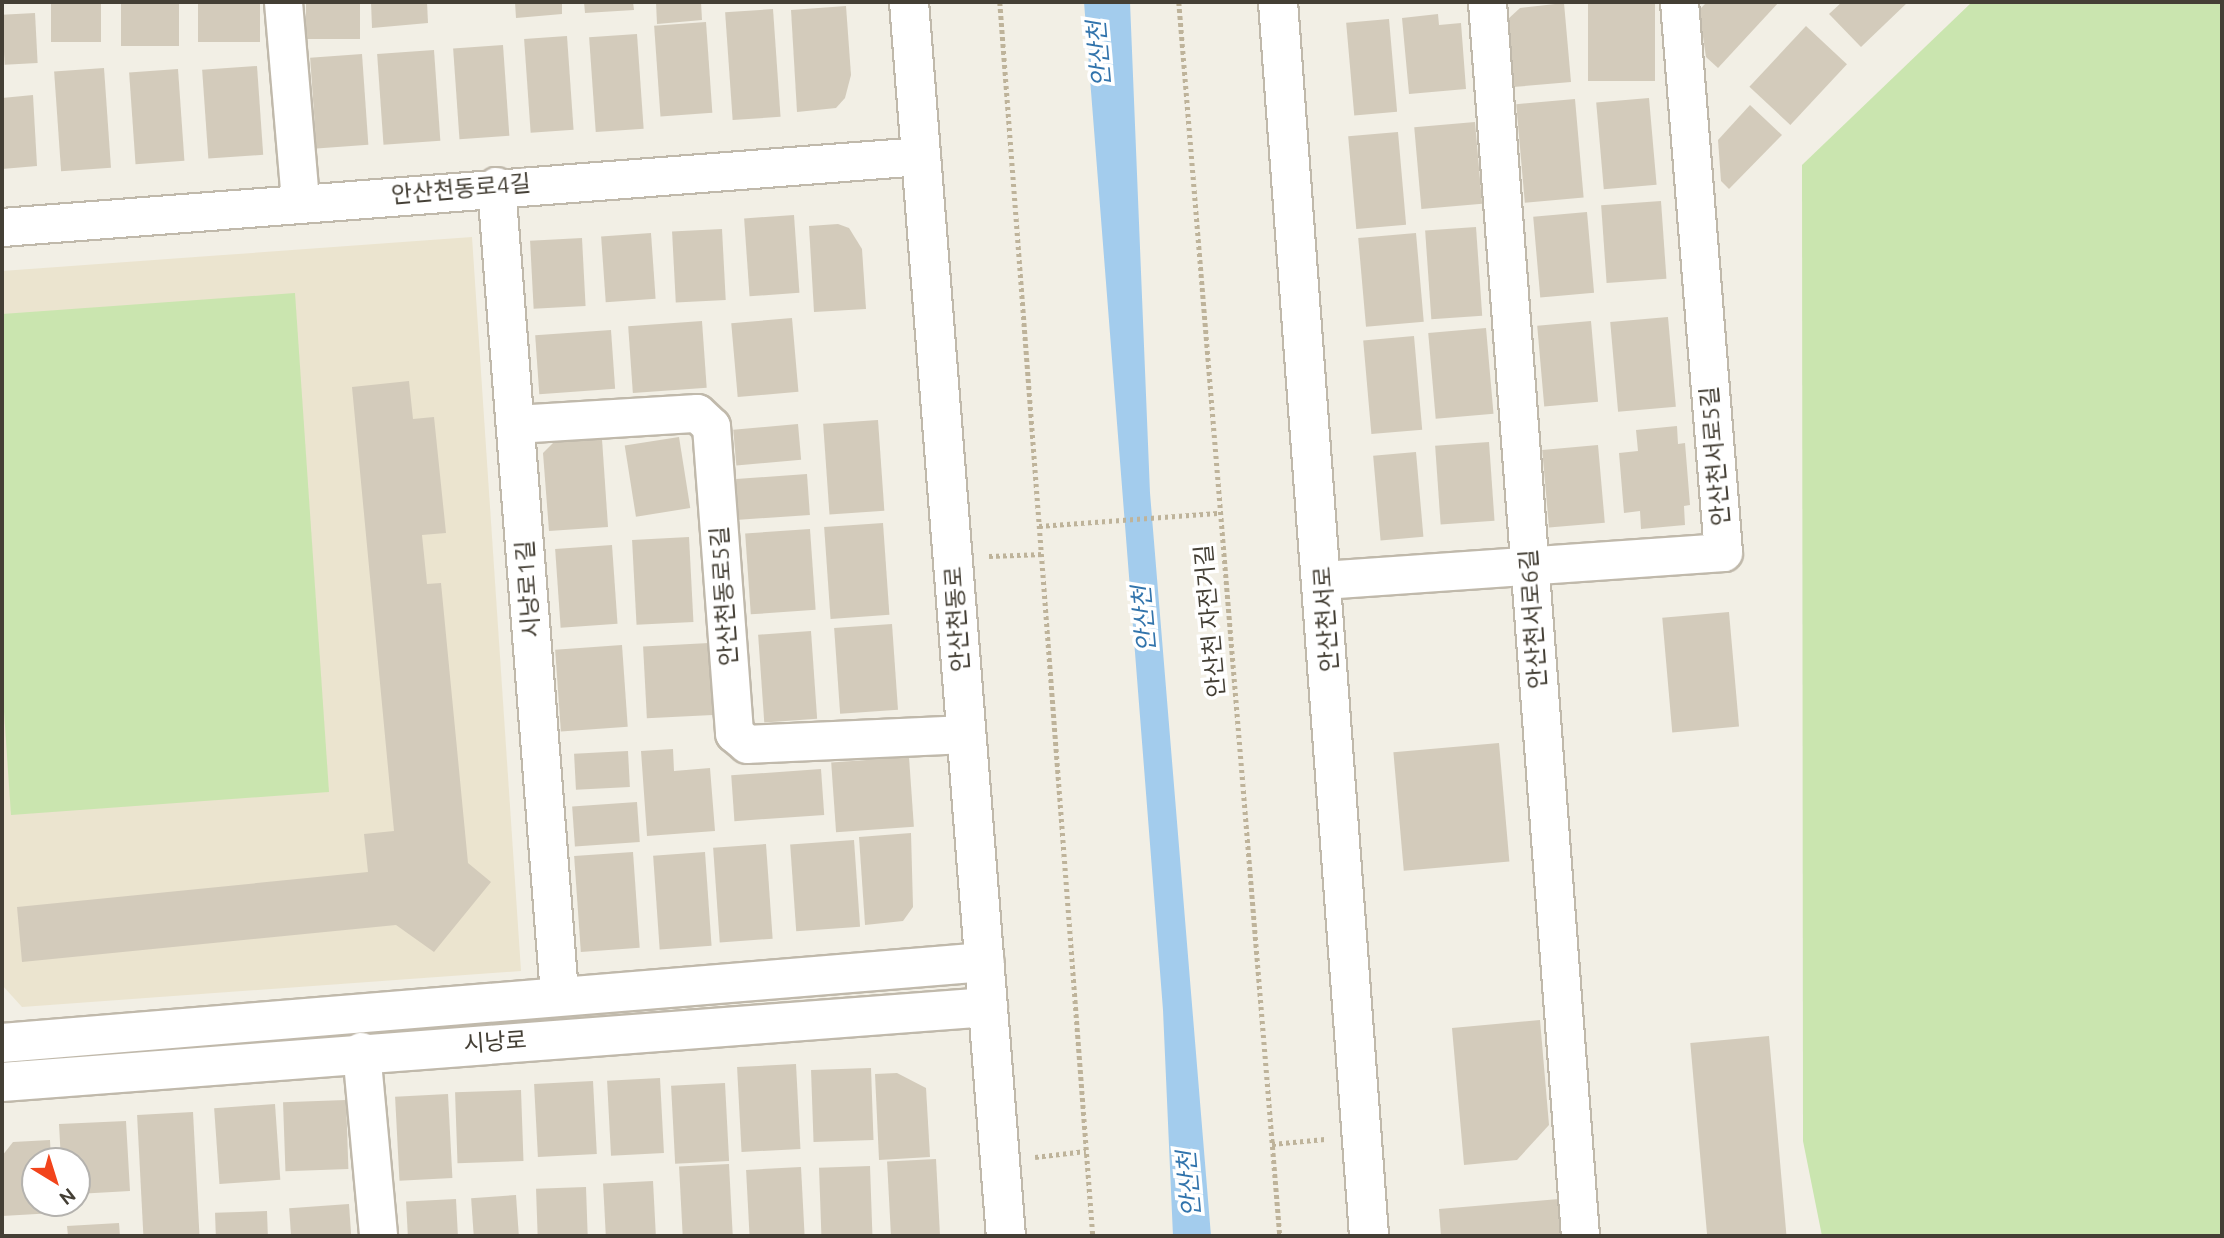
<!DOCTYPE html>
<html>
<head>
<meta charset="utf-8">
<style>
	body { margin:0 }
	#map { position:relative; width:2224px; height:1238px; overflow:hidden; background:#f2efe5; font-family:Ubuntu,"Noto Sans KR",sans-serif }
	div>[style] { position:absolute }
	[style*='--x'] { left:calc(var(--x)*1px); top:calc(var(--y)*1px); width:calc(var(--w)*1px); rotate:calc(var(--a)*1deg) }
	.education>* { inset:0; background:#ebe4cf }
	.green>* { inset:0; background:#cae5af }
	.water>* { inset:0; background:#a3cced }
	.building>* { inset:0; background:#d3cbbb; transform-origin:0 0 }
	.path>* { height:4.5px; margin-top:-2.25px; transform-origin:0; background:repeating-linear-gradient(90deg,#beb39a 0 3.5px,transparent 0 7px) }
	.roads { filter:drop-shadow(2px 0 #c0b9ab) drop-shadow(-2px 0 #c0b9ab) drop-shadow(0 2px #c0b9ab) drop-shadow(0 -2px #c0b9ab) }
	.minor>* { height:37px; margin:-18.5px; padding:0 18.5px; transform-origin:18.5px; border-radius:18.5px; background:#fff }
	.tertiary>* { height:38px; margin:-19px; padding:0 19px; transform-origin:19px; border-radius:19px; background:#fff }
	span { translate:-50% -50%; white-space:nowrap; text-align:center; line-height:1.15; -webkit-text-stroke:7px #fff; paint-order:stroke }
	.street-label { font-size:23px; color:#443f35 }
	.water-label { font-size:24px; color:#3274ac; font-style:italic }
	.frame { position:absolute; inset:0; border:4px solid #443f35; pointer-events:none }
	.north { position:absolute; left:21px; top:1147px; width:70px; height:70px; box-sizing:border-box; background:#fff; border:2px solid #b4b2ae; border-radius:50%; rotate:142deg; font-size:19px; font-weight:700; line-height:28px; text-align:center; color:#443f35 }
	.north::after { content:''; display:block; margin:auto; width:24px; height:32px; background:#f2441c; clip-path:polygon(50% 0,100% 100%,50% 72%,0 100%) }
</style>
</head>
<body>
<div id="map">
	<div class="education">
		<i style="clip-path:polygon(472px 237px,521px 971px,22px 1007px,2px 985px,2px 271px)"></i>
	</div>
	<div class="green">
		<i style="clip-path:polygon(1972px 2px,2222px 2px,2222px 1236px,1822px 1236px,1803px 1141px,1802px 165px)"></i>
		<i style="clip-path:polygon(295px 293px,329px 792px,11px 815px,2px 682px,2px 314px)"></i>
	</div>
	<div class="water">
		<i style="clip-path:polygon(1084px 2px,1130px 2px,1150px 493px,1211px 1236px,1173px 1236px,1163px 1010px)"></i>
	</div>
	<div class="building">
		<i style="left:51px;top:2px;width:50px;height:40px"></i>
		<i style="left:121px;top:2px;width:58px;height:44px"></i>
		<i style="left:198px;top:2px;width:62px;height:40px"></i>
		<i style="left:306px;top:2px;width:54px;height:37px"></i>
		<i style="clip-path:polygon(371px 2px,427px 2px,428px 23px,372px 28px)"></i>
		<i style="clip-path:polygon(515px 2px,562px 2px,562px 14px,516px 18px)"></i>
		<i style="clip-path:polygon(584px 2px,633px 2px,634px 10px,585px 13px)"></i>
		<i style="clip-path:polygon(656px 2px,701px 2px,702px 20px,657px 24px)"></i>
		<i style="left:1588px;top:2px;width:67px;height:79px"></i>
		<i style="clip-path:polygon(1707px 2px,1779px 2px,1718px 68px,1706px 57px,1699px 10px)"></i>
		<i style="clip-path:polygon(1842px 2px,1908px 2px,1861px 47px,1829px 14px)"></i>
		<i style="clip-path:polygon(1564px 3px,1571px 82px,1513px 87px,1507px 20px,1520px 8px)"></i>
		<i style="clip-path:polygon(846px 6px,851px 75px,845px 98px,836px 108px,797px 112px,791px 10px)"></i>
		<i style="left:773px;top:9px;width:108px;height:48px;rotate:86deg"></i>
		<i style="left:35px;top:13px;width:50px;height:33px;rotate:87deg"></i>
		<i style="clip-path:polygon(1438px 14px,1439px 25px,1461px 23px,1466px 89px,1409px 94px,1402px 18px)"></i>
		<i style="left:1389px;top:19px;width:93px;height:43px;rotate:85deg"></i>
		<i style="left:706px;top:22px;width:91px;height:52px;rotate:86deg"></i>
		<i style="left:1806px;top:26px;width:56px;height:83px;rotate:43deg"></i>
		<i style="left:637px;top:34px;width:95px;height:48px;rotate:86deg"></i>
		<i style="left:567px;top:36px;width:94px;height:43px;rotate:86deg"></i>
		<i style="left:503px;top:45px;width:91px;height:50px;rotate:86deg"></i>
		<i style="left:434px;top:50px;width:91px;height:57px;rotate:86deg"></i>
		<i style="left:362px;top:54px;width:91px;height:52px;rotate:86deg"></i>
		<i style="left:257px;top:66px;width:89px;height:55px;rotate:86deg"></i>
		<i style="left:104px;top:68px;width:100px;height:50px;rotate:86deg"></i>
		<i style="left:178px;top:69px;width:92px;height:49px;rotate:86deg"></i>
		<i style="clip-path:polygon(33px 95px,37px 166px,2px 169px,2px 98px)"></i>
		<i style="left:1649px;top:98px;width:87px;height:53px;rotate:85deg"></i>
		<i style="left:1575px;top:99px;width:99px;height:59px;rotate:85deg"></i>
		<i style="clip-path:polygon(1750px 105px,1782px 135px,1729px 189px,1721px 181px,1718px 140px)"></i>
		<i style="left:1475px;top:122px;width:82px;height:61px;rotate:85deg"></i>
		<i style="left:1398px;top:132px;width:93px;height:50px;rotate:85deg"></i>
		<i style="left:1661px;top:201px;width:78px;height:60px;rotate:86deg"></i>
		<i style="left:1587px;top:212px;width:81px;height:54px;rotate:85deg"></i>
		<i style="left:794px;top:215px;width:78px;height:50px;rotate:86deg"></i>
		<i style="clip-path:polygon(838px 224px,849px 228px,862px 249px,866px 309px,814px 312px,809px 226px)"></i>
		<i style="left:1476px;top:227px;width:89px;height:51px;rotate:86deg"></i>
		<i style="left:722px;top:229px;width:71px;height:50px;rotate:87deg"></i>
		<i style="left:651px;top:233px;width:66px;height:50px;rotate:86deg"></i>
		<i style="left:1416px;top:233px;width:89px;height:58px;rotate:85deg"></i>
		<i style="left:582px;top:238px;width:68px;height:52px;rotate:87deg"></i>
		<i style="left:1668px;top:317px;width:90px;height:58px;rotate:85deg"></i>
		<i style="left:792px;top:318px;width:74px;height:61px;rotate:85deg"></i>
		<i style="left:702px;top:321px;width:67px;height:74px;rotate:86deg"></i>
		<i style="left:1591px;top:321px;width:81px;height:54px;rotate:85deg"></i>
		<i style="left:1486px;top:328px;width:86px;height:58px;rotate:85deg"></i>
		<i style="left:611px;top:330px;width:59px;height:76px;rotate:86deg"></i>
		<i style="left:1414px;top:336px;width:94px;height:51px;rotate:85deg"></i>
		<i style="clip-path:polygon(409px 381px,413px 419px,434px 417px,446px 533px,422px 535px,427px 584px,441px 583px,468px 863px,491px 882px,434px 952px,396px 925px,22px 962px,17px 907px,368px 872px,364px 834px,394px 831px,352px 387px)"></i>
		<i style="left:878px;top:420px;width:91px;height:55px;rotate:86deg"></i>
		<i style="left:798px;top:424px;width:36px;height:65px;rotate:85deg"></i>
		<i style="clip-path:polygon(1677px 426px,1678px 444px,1685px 443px,1690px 505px,1684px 506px,1685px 525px,1641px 529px,1640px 511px,1624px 513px,1619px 453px,1638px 451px,1636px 430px)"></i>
		<i style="left:679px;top:437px;width:72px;height:55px;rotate:81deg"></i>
		<i style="clip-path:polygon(602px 439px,608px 527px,549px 531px,543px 453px,554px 442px)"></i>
		<i style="left:1489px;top:442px;width:79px;height:54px;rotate:86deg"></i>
		<i style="left:1598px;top:445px;width:78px;height:56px;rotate:85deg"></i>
		<i style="left:1416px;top:452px;width:85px;height:43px;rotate:85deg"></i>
		<i style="left:807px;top:474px;width:41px;height:71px;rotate:86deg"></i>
		<i style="left:883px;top:523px;width:92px;height:59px;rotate:86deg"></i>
		<i style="left:810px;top:529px;width:81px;height:65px;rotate:86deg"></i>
		<i style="left:689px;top:537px;width:85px;height:57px;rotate:87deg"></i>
		<i style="left:612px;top:545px;width:79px;height:57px;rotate:86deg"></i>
		<i style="left:1729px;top:612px;width:115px;height:67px;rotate:85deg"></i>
		<i style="left:892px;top:624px;width:86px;height:58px;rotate:86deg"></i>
		<i style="left:811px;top:631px;width:88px;height:53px;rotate:86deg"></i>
		<i style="left:709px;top:643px;width:72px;height:66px;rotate:87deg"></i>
		<i style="left:622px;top:645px;width:82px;height:67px;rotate:86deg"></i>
		<i style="left:1499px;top:743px;width:119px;height:106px;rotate:85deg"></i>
		<i style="clip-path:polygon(673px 749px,674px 771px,710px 768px,715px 831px,647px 836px,641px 751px)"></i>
		<i style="left:628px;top:751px;width:36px;height:54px;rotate:87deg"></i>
		<i style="left:909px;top:757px;width:70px;height:78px;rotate:86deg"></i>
		<i style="left:821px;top:769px;width:46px;height:90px;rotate:86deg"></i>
		<i style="left:637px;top:802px;width:40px;height:65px;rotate:86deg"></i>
		<i style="clip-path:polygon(911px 833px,913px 907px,903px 921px,865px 925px,859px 837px)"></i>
		<i style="left:854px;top:840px;width:87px;height:64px;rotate:86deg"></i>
		<i style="left:766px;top:844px;width:95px;height:53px;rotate:86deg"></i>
		<i style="left:633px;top:852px;width:96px;height:59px;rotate:86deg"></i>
		<i style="left:705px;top:852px;width:94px;height:52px;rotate:86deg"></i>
		<i style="clip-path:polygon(1540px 1020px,1549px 1125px,1517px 1160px,1464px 1165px,1452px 1028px)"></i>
		<i style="left:1769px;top:1036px;width:201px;height:79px;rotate:85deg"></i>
		<i style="left:796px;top:1064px;width:85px;height:59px;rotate:87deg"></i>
		<i style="left:871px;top:1068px;width:72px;height:60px;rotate:88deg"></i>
		<i style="clip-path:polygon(897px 1073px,926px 1088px,930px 1157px,879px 1160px,875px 1074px)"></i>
		<i style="left:660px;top:1078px;width:75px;height:53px;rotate:87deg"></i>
		<i style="left:593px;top:1081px;width:73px;height:59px;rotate:87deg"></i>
		<i style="left:725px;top:1083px;width:78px;height:54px;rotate:87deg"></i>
		<i style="left:521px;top:1090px;width:71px;height:66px;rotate:88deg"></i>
		<i style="left:448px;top:1094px;width:84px;height:53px;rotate:87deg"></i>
		<i style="left:346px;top:1100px;width:69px;height:63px;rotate:88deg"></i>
		<i style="left:275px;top:1104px;width:76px;height:61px;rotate:86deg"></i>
		<i style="left:193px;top:1112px;width:124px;height:56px;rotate:87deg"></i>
		<i style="clip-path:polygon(126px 1121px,130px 1191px,77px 1194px,77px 1161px,61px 1161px,59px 1124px)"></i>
		<i style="clip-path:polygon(50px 1140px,51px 1161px,35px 1161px,35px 1203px,53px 1203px,54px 1213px,2px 1216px,2px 1156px,13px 1142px)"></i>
		<i style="left:936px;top:1159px;width:77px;height:49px;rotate:87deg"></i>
		<i style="left:729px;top:1164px;width:72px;height:50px;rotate:87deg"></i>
		<i style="left:870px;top:1166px;width:70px;height:51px;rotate:88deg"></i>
		<i style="left:801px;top:1167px;width:69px;height:55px;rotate:87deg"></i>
		<i style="left:653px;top:1181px;width:55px;height:50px;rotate:87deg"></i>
		<i style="left:586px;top:1187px;width:49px;height:50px;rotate:88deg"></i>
		<i style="left:516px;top:1195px;width:41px;height:45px;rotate:86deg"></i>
		<i style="left:456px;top:1199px;width:37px;height:50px;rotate:87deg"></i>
		<i style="clip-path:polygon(1559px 1199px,1562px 1236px,1441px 1236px,1439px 1209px)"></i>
		<i style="left:349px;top:1204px;width:32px;height:60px;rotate:86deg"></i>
		<i style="left:267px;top:1211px;width:25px;height:52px;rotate:88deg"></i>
		<i style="clip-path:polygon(119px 1223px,120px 1236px,68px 1236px,67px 1226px)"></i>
	</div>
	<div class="path">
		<i style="--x:1000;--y:2;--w:1237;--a:85.69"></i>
		<i style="--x:1179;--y:2;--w:1238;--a:85.32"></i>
		<i style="--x:1039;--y:526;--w:179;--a:-4.2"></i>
		<i style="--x:989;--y:556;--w:55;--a:-2.1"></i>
		<i style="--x:1272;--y:1144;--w:53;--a:-5.4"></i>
		<i style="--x:1035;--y:1157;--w:51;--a:-6.7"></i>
	</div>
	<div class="roads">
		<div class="minor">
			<i style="--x:283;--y:2;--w:201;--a:85.1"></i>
			<i style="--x:1487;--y:2;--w:1237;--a:85.69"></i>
			<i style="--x:496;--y:186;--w:809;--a:85.54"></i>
			<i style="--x:2;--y:227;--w:922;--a:-4.42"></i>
			<i style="--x:515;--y:424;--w:182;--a:-3.5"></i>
			<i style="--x:697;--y:413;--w:19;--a:43"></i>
			<i style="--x:711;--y:426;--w:308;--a:85.7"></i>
			<i style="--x:734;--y:733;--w:17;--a:40"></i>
			<i style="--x:747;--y:744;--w:218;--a:-2.6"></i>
			<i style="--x:1323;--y:580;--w:401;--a:-4"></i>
			<i style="--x:1723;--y:552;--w:552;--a:-94.57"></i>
			<i style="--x:361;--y:1051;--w:186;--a:84.7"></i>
		</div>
		<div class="tertiary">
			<i style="--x:909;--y:2;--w:1238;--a:85.51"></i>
			<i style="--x:1278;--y:2;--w:1237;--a:85.78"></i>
			<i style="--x:2;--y:1043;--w:986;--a:-4.71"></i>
			<i style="--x:2;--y:1082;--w:989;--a:-4.35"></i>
		</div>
	</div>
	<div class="street-label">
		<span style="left:461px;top:189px;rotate:-5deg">안산천동로4길</span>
		<span style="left:1715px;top:456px;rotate:-95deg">안산천서로5길</span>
		<span style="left:528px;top:589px;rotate:-94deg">시낭로1길</span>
		<span style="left:724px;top:596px;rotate:-94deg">안산천동로5길</span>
		<span style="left:957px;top:619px;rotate:-94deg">안산천동로</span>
		<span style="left:1326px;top:619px;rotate:-94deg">안산천서로</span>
		<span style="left:1533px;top:619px;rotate:-94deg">안산천서로6길</span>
		<span style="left:1210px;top:621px;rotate:-95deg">안산천 자전거길</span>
		<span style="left:495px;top:1042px;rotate:-4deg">시낭로</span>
	</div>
	<div class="water-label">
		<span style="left:1099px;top:54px;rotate:-95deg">안산천</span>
		<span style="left:1144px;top:619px;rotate:-95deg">안산천</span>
		<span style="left:1189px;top:1184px;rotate:-95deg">안산천</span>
	</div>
	<div class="frame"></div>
	<div class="north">N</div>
</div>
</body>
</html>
